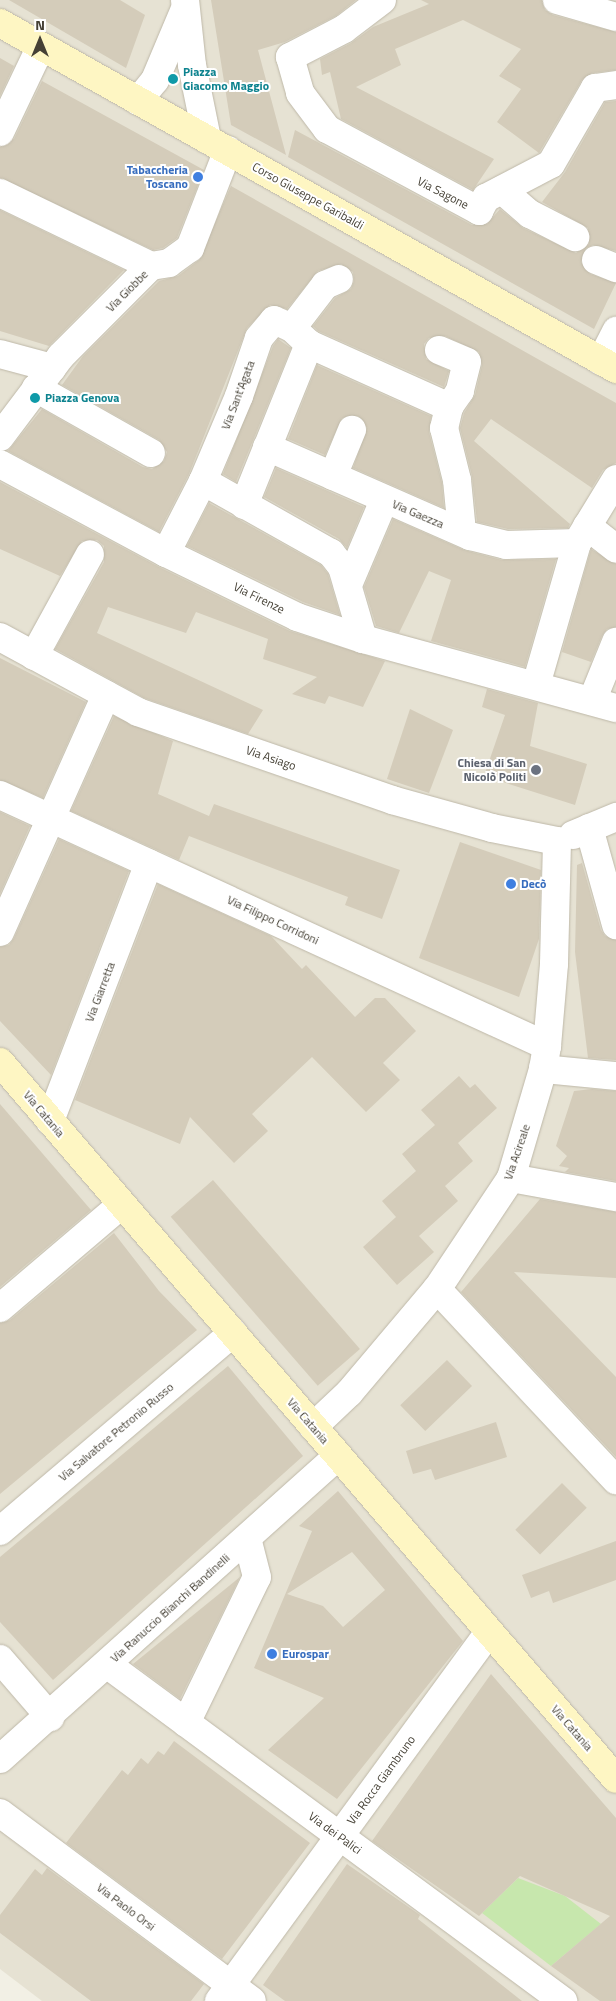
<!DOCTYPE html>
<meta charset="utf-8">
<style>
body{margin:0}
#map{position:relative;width:616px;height:2001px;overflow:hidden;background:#f2f0e5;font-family:"Titillium Web",sans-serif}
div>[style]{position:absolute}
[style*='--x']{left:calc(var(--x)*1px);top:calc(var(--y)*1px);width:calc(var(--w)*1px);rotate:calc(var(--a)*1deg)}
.residential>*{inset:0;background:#e6e2d3}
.green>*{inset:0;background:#c7e7ad}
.building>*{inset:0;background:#d4ccba;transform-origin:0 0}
.roads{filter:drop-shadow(0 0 1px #beb8a8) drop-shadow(0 0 1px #beb8a8)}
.street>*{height:28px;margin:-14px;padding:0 14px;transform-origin:14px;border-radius:14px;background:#fff}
.secondary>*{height:28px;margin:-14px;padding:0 14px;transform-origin:14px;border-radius:14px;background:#fef6c3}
.dots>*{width:14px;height:14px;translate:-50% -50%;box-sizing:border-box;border:2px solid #fff;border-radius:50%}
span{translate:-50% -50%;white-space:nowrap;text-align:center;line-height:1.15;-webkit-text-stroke:4px #fff;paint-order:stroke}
.culture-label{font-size:12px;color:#0d838f;font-weight:700}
.left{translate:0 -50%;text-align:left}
.shop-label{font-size:12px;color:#366cbe;font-weight:700}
.right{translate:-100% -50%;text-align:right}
.street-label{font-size:12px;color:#454035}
.worship-label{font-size:12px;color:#5b616d;font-weight:700}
.north{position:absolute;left:15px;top:15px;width:50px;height:50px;-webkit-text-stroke:4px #fff;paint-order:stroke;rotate:0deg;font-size:14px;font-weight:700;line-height:20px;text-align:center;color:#454035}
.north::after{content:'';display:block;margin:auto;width:18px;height:22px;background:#454035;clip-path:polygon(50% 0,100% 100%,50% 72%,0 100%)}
</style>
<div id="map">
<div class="residential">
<i style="clip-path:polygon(0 0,616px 0,616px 2001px,42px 2001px,0 1969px)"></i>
</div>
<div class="green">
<i style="clip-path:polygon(518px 1878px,565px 1896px,601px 1924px,551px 1966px,482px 1913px)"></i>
</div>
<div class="building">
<i style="clip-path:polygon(9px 0,120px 0,145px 15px,126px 68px)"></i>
<i style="clip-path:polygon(211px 0,356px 0,336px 16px,285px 42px,258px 50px,286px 155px,231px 125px)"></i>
<i style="clip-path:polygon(421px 0,542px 0,545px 10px,553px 15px,616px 32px,616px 70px,592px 73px,582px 80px,539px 153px,497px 122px,521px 89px,499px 76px,521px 49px,463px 20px,395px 49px,401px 65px,356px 87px,494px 159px,473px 190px,341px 119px,330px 72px,322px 75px,320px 59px,351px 43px,373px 27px,429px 4px)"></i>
<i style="clip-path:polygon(0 58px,14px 66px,0 96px)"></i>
<i style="clip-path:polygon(42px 81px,204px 170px,177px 238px,163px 248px,153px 250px,0 178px,0 147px,14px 139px)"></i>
<i style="clip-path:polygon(616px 101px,616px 251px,593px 245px,586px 248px,581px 262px,590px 274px,616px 283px,594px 329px,288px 157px,295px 130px,472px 225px,487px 224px,500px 209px,523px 228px,576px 253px,589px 244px,588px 228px,542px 202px,565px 172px,605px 102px)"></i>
<i style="clip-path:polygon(231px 186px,616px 403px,616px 463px,603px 470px,592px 488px,491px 419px,474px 441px,570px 524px,568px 528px,508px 529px,477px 522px,472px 476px,460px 428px,464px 413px,475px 395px,482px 365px,479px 352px,445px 336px,429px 338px,424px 344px,426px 359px,449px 371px,444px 387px,318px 331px,313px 326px,335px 298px,351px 289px,354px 281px,353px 272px,341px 264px,318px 271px,287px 309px,270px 305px,247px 328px,189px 474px,159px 532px,8px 451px,42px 409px,143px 467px,152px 469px,164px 461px,167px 452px,159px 440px,62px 385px,83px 356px,159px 281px,178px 276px,199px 260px)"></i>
<i style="clip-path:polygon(0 210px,124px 270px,49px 346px,0 331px)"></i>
<i style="clip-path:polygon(278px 339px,291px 348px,236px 482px,223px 474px,273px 346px)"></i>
<i style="clip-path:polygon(317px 365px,431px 416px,429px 432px,442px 483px,444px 508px,353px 468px,367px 428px,358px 416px,342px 418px,325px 455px,288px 439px)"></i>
<i style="clip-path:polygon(276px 468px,364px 507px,347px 548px,339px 539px,264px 497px)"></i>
<i style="clip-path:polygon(0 482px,159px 567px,290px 631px,385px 661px,363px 707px,329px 696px,325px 704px,292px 694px,317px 677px,263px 659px,268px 639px,196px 612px,186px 633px,108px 607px,97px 633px,263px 710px,248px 734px,144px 698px,55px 649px,104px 562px,104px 546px,97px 540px,82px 541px,60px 576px,0 549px)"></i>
<i style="clip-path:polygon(209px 503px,321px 565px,328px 574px,340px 615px,303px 602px,187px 546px)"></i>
<i style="clip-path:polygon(393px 519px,464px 550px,502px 560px,556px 559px,525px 667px,431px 641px,451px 580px,429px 571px,399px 633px,376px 626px,364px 587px)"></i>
<i style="clip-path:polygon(591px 549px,616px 564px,616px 627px,607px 629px,602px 636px,591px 662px,562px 652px)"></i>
<i style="clip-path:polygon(0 658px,86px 702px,43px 798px,0 780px)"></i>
<i style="clip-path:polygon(487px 689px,538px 703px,530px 746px,587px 764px,575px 805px,484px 776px,505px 715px,482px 707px)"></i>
<i style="clip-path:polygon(410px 709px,453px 730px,429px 793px,387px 779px)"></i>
<i style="clip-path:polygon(114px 716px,173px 741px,158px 794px,209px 816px,214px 804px,400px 870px,382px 919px,345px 905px,348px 897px,189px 836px,179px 860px,71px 811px)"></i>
<i style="clip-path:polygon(0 812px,30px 826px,0 894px)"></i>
<i style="clip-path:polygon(59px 839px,129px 871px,51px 1075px,0 1021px,0 947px,9px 945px,14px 938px)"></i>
<i style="clip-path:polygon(460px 842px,541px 870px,539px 939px,519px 997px,419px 958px)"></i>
<i style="clip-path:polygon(582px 863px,601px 930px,605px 936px,616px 940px,616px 1060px,588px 1058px,575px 952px,577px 865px)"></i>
<i style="clip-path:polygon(158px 884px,271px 936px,302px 969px,306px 965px,355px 1017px,375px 998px,385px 998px,416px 1031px,383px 1063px,400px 1080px,366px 1112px,312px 1057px,252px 1114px,268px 1131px,234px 1163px,190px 1117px,180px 1144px,75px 1100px)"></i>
<i style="clip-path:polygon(459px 1076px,470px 1088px,475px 1084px,497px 1108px,458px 1143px,473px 1161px,445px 1186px,458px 1201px,419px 1236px,434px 1252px,397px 1285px,363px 1247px,396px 1217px,382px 1201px,416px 1171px,402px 1154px,435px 1125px,421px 1110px)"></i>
<i style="clip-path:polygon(592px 1089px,616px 1091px,616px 1181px,565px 1172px,569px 1168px,559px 1166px,567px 1156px,556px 1146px,574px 1091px)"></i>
<i style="clip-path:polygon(0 1104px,91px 1210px,0 1287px)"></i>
<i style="left:213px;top:1180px;width:224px;height:56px;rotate:49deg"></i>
<i style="clip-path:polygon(540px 1199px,616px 1212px,616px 1278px,514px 1272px,616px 1377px,616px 1457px,461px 1292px)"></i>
<i style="clip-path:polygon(114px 1233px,159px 1291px,197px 1330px,0 1494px,0 1323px,10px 1320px)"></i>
<i style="left:447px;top:1360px;width:36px;height:65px;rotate:46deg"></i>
<i style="clip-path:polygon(228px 1366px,303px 1456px,53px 1680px,0 1622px,0 1557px)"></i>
<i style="clip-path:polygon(496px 1422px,507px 1457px,435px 1480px,431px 1469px,413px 1474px,406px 1451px)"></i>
<i style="left:562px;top:1483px;width:35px;height:66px;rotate:45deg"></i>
<i style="clip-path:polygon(evenodd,338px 1491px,463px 1641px,337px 1799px,268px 1750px,324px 1698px,254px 1668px,312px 1531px,299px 1526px,338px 1491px,352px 1552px,385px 1590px,343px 1627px,323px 1606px,287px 1594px,352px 1552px)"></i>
<i style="clip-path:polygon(616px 1541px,616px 1580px,553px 1603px,549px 1591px,531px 1598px,522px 1575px)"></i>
<i style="clip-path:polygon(240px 1577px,180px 1699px,133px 1664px)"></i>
<i style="clip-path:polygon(491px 1674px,616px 1818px,616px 2001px,600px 2001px,551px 1966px,610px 1916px,520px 1876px,479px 1916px,372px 1841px)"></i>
<i style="clip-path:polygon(174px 1741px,310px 1843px,222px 1959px,66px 1843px,122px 1770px,128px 1775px,141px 1758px,148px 1764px,158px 1751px,164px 1755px)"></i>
<i style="clip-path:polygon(347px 1864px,420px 1915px,418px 1919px,522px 2001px,285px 2001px,263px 1985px)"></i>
<i style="clip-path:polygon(47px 1868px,204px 1984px,191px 2001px,91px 2001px,0 1933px,0 1915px,35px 1869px,42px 1875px)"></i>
</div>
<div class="roads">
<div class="street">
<i style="--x:185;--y:0;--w:65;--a:83.9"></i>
<i style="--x:192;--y:65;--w:76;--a:78.5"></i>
<i style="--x:382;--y:0;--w:48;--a:142.7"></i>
<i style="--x:344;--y:29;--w:61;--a:152.6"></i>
<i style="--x:290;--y:57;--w:37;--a:74"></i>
<i style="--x:300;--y:93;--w:45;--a:53.1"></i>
<i style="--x:327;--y:129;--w:173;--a:28.3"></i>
<i style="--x:479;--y:211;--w:15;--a:-62"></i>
<i style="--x:486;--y:198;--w:73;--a:-27.6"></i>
<i style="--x:551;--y:164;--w:88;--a:-59.9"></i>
<i style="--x:595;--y:88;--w:21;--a:-8"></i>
<i style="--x:557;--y:0;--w:61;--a:16.1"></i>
<i style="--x:138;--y:101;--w:27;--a:-51"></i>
<i style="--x:155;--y:80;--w:75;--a:-67.2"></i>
<i style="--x:0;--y:132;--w:95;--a:-64.5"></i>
<i style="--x:502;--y:190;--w:37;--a:41"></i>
<i style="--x:530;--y:214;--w:51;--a:27.1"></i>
<i style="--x:0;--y:193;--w:168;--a:25.8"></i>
<i style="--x:596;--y:260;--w:22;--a:22"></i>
<i style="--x:292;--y:328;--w:23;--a:43"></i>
<i style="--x:309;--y:344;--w:154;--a:24.2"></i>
<i style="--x:439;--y:350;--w:30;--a:23"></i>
<i style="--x:467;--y:362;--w:30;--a:104"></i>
<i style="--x:460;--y:391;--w:19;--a:125"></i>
<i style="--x:449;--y:407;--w:22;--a:103"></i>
<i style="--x:444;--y:428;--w:54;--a:76"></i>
<i style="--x:457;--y:480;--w:52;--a:84.5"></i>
<i style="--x:0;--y:354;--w:54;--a:15.1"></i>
<i style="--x:601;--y:361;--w:34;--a:-63"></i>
<i style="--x:36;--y:388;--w:132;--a:29.5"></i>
<i style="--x:0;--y:437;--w:101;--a:-53"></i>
<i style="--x:61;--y:356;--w:127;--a:-45"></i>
<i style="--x:151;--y:266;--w:18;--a:-9"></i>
<i style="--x:169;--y:263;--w:26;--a:-36"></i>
<i style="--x:190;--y:248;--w:105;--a:-68.8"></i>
<i style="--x:267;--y:447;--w:222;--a:23.7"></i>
<i style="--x:470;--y:536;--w:37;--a:14"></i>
<i style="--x:506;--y:545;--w:71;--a:-1.6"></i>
<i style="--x:0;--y:464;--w:188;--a:28.2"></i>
<i style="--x:166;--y:553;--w:146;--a:26"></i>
<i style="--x:297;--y:617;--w:70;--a:18.4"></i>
<i style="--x:363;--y:639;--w:262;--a:15.3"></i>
<i style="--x:333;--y:476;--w:50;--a:-67.6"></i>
<i style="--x:203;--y:481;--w:147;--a:29.4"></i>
<i style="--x:331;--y:553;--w:18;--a:52"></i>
<i style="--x:342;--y:567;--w:75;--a:73.7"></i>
<i style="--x:244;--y:505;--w:174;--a:-68"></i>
<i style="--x:587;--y:526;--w:37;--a:38"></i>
<i style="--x:166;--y:553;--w:81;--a:-62.8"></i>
<i style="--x:203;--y:481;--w:92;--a:-67"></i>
<i style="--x:239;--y:396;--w:61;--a:-71"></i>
<i style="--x:259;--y:338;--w:23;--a:-50"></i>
<i style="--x:274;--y:320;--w:20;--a:24"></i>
<i style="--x:292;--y:328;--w:54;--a:-52.5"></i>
<i style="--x:325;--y:285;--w:15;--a:-23"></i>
<i style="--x:348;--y:585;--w:92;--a:-67"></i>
<i style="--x:0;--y:637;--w:157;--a:28.5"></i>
<i style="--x:138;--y:712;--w:269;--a:19.1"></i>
<i style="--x:392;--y:800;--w:104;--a:15.6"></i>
<i style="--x:492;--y:828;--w:66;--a:11.3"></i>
<i style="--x:34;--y:656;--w:116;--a:-61.2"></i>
<i style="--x:536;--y:685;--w:148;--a:-73.9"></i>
<i style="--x:577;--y:543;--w:75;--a:-58.6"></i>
<i style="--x:592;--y:701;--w:64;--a:-67.9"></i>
<i style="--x:0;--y:795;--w:602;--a:24.65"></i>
<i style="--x:589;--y:828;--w:101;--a:74.4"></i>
<i style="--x:573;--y:835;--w:47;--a:-22.7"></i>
<i style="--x:0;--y:932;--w:260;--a:-65.9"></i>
<i style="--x:543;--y:1069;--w:73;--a:5.5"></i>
<i style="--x:50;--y:1121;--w:276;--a:-69"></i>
<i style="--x:511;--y:1178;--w:107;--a:10.3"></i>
<i style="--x:437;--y:1289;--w:262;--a:46.9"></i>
<i style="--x:0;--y:1308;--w:159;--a:-40.4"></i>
<i style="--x:313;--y:1427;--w:50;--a:-43.4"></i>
<i style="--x:349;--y:1393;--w:136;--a:-49.8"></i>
<i style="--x:437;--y:1289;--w:133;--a:-56.3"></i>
<i style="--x:511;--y:1178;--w:114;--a:-73.6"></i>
<i style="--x:543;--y:1069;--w:23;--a:-80"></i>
<i style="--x:547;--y:1046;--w:82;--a:-85.1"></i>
<i style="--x:554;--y:964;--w:123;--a:-88.6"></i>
<i style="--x:0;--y:1531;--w:306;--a:-40.4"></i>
<i style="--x:0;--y:1659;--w:77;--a:49.2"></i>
<i style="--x:108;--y:1665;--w:566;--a:36.44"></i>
<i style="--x:186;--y:1723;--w:162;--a:-64.1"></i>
<i style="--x:257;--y:1577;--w:40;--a:-104.4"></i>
<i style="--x:0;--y:1759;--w:454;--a:-41.9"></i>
<i style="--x:0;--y:1813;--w:314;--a:36.7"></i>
<i style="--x:219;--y:2001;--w:457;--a:-53.8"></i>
</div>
<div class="secondary">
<i style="--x:0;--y:23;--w:707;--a:29.32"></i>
<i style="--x:0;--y:1062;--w:945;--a:49.33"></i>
</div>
</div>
<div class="dots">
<i style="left:173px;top:79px;background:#0f9aa8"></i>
<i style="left:198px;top:177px;background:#3f7fe0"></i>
<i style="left:35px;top:398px;background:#0f9aa8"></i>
<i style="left:536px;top:770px;background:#6b7280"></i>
<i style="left:511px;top:884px;background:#3f7fe0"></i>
<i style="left:272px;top:1654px;background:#3f7fe0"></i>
</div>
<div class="culture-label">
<span class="left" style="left:183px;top:79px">Piazza<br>Giacomo Maggio</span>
<span class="left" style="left:45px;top:398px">Piazza Genova</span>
</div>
<div class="shop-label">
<span class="right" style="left:188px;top:177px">Tabaccheria<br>Toscano</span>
<span class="left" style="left:521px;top:884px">Decò</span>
<span class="left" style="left:282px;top:1654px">Eurospar</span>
</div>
<div class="street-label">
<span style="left:443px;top:193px;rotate:27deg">Via Sagone</span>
<span style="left:308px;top:196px;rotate:29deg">Corso Giuseppe Garibaldi</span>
<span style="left:127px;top:291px;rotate:-45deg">Via Giobbe</span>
<span style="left:238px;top:395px;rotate:-69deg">Via Sant'Agata</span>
<span style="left:418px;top:514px;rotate:23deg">Via Gaezza</span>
<span style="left:259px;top:598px;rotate:26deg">Via Firenze</span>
<span style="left:271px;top:758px;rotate:19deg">Via Asiago</span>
<span style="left:273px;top:920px;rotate:25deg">Via Filippo Corridoni</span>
<span style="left:100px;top:992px;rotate:-69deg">Via Giarretta</span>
<span style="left:44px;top:1114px;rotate:50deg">Via Catania</span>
<span style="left:517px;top:1152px;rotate:-71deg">Via Acireale</span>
<span style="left:308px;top:1421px;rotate:49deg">Via Catania</span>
<span style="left:116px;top:1432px;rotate:-40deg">Via Salvatore Petronio Russo</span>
<span style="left:170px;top:1608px;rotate:-42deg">Via Ranuccio Bianchi Bandinelli</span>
<span style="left:572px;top:1728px;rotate:49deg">Via Catania</span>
<span style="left:381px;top:1780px;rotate:-54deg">Via Rocca Giambruno</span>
<span style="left:335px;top:1833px;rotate:36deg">Via dei Palici</span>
<span style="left:126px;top:1907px;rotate:37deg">Via Paolo Orsi</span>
</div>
<div class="worship-label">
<span class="right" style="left:526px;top:770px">Chiesa di San<br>Nicolò Politi</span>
</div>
<div class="north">N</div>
</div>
